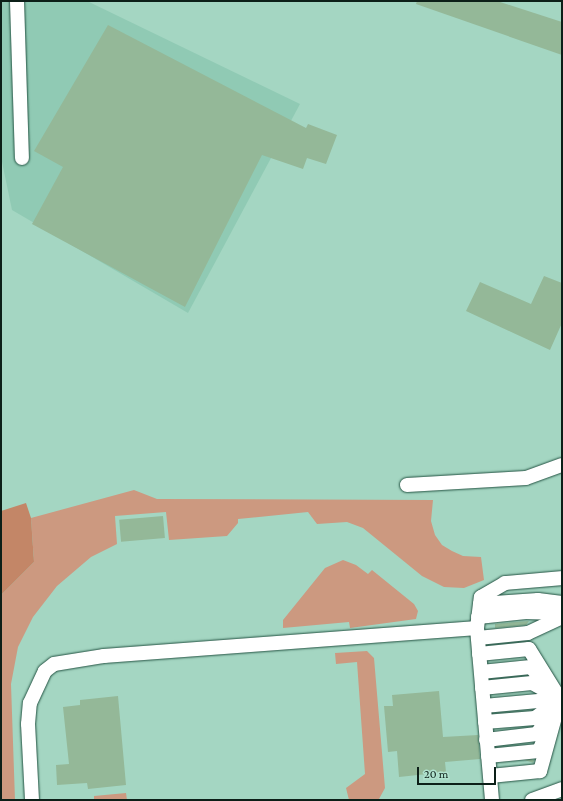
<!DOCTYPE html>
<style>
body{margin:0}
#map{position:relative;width:563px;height:801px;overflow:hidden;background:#a4d6c2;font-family:"Crimson Pro",serif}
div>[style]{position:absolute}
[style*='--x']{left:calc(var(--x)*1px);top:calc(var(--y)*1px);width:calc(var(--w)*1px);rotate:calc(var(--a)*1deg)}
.built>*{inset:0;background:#90cab4}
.green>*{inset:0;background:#cc9980}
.forest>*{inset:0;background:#c38667}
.building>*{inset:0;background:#94b898;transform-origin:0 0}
.roads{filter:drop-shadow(0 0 1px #245343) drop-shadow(0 0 1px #245343)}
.lane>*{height:14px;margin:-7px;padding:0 7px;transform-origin:7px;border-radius:7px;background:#fff}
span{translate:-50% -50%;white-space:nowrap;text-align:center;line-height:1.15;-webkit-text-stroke:3.5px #b1e3cf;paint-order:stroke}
.frame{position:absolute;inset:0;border:2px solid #0c1f18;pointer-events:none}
.scale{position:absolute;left:417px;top:767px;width:79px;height:18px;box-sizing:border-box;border:2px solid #0c1f18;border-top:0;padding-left:5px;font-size:12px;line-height:14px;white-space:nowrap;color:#0c1f18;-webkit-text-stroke:3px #b1e3cf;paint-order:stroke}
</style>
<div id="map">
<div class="built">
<i style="clip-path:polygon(1px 1px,87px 1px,300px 104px,188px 313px,12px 210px,1px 157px)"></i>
</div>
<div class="green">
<i style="clip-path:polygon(134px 490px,157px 499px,433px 500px,431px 521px,435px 535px,442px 545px,452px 551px,463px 556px,481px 557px,484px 580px,464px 588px,444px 587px,422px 576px,363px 528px,347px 522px,317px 524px,308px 512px,238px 519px,238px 523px,227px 536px,169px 540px,166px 512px,115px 516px,117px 544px,91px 557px,57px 586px,33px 617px,18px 647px,11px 684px,15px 800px,1px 800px,1px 595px,34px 562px,31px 518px)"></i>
<i style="clip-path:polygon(343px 560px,356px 565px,368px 574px,372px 570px,414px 604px,418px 611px,416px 619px,350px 628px,349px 622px,283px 628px,283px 620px,325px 568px)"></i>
<i style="clip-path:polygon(367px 651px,374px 658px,385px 788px,379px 799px,349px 800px,346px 788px,365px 774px,357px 662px,336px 664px,335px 653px)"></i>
<i style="clip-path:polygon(126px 793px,127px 800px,94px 800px,94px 796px)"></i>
</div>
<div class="forest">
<i style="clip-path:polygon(26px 503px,31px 518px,34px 562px,1px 595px,1px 511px)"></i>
</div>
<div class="building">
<i style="clip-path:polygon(417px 1px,497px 1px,562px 22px,562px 55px,416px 4px)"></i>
<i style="clip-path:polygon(108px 25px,306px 128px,308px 124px,337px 135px,326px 164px,307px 158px,303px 169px,262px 155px,185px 307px,32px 224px,63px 167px,34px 151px)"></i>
<i style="clip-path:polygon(544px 276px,562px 283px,562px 323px,550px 350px,466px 311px,480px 282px,531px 304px)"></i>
<i style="left:163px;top:516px;width:22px;height:44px;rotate:85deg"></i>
<i style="clip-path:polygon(529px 621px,526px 625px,495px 628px,495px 624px)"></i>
<i style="clip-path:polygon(439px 691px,443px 737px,478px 735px,480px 759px,445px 762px,446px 772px,399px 777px,397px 751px,388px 752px,384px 706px,393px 706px,392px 695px)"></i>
<i style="clip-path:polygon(118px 696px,126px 785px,88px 789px,87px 783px,57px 785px,56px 765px,69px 764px,63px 707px,80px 705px,80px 700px)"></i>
<i style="left:534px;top:760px;width:3px;height:27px;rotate:108deg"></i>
</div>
<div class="roads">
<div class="lane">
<i style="--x:17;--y:1;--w:157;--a:88.2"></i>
<i style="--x:407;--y:485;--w:119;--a:-3.4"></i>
<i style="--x:526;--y:478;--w:38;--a:-20"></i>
<i style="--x:480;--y:604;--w:58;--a:-3.9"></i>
<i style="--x:538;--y:600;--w:24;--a:7"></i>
<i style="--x:478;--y:617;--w:48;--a:-5.9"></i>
<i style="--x:526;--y:612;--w:36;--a:2"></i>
<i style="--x:478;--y:638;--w:50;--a:-5.7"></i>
<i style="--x:528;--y:633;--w:38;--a:-25"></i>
<i style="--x:479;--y:654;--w:50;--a:-5.7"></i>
<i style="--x:529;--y:649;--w:59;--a:58.2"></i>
<i style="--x:560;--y:699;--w:75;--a:105.5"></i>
<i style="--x:540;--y:771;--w:50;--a:174.3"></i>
<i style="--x:481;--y:672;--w:50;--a:-5.7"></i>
<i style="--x:531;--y:667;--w:17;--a:50"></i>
<i style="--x:482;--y:688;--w:50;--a:-5.7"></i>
<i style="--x:532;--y:683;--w:18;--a:29"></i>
<i style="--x:484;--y:706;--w:76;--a:-5.3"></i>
<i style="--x:485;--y:722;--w:50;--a:-4.6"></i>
<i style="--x:535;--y:718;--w:21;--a:-37"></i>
<i style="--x:486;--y:740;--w:51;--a:-6.7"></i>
<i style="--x:537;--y:734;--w:30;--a:-57"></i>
<i style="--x:488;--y:756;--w:51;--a:-5.6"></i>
<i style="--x:539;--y:751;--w:16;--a:-68"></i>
<i style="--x:32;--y:800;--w:76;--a:-93"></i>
<i style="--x:28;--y:724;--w:21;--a:-85"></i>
<i style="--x:30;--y:703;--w:35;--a:-65"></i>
<i style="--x:45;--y:671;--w:11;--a:-38"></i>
<i style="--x:54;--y:664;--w:51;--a:-9.1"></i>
<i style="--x:104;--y:656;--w:374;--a:-4.3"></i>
<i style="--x:492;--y:800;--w:173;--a:-95"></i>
<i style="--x:477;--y:628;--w:31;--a:-83"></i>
<i style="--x:481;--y:597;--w:28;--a:-30"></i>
<i style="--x:505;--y:583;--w:57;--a:-5"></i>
<i style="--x:532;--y:800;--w:32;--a:-20"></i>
</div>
</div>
<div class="frame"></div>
<div class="scale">20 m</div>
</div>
